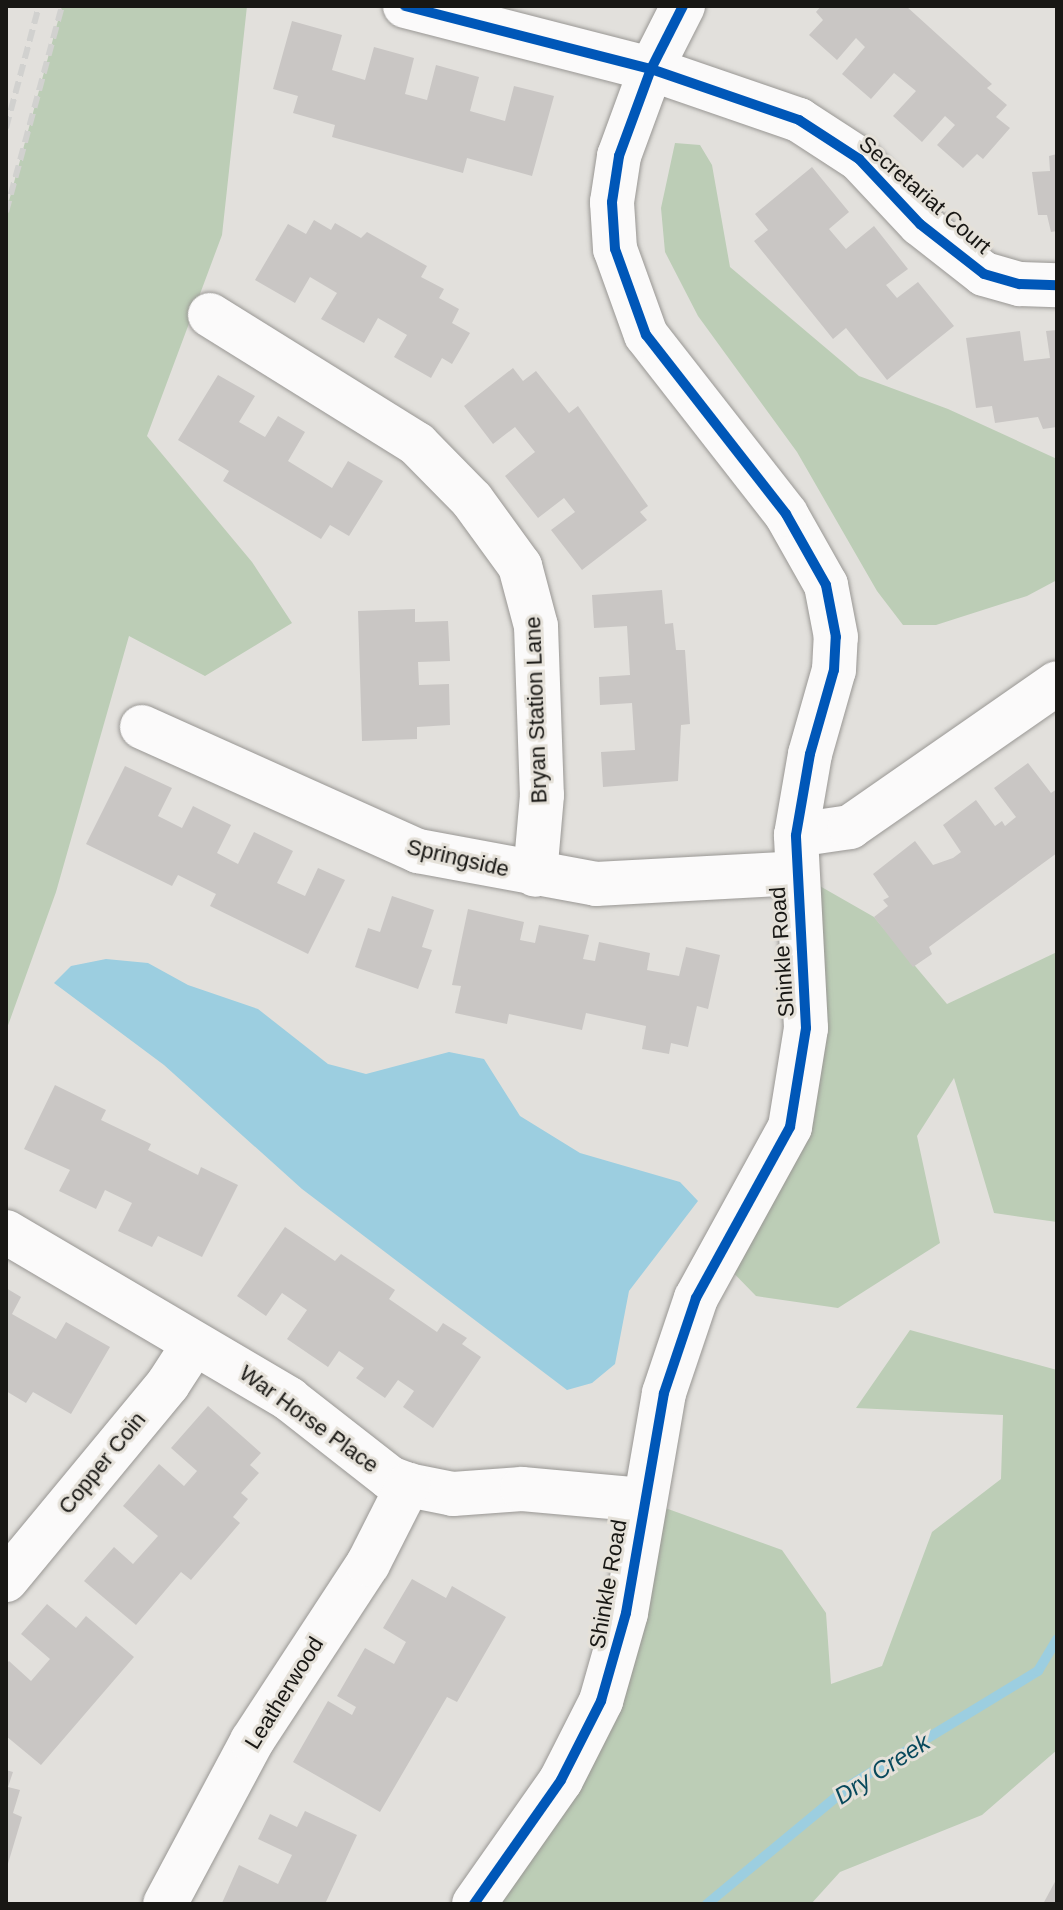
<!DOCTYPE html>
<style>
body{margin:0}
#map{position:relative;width:1063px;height:1910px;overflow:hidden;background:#e2e0dc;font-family:Arial,sans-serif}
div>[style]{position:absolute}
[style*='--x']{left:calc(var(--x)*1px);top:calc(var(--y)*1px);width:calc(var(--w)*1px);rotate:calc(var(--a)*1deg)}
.green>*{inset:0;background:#bccdb6}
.water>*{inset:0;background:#9ccee0}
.stream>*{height:10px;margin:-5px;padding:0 5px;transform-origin:5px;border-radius:5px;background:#9ccee0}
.building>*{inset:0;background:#c9c6c4}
.roads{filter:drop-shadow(0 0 2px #999794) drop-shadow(0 0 2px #999794)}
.minor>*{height:44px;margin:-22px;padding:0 22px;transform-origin:22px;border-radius:22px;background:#fbfafa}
.rail>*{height:6px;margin-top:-3px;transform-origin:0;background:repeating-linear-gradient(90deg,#d1d1cf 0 12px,transparent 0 18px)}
.cycleway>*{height:10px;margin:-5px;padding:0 5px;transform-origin:5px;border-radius:5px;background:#0057b8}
span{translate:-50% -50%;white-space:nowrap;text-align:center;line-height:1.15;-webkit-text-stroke:6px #e5e1d9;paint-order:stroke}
.street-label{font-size:22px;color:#181714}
.water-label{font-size:24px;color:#08495c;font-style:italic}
.frame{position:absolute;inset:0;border:8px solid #181714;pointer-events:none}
</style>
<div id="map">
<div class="green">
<i style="clip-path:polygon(62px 6px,247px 6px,222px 235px,147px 436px,252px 562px,292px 623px,205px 676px,129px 636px,56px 892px,6px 1031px,6px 212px)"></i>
<i style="clip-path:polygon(675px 143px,700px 145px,712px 165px,730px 267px,859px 376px,948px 409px,1057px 459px,1057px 580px,1027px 596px,936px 625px,903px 625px,877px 591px,797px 452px,698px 316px,665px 252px,661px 208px)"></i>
<i style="clip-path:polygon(797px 873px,874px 917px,947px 1004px,1057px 952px,1057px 1222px,994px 1213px,954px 1078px,917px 1136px,940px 1243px,838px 1308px,756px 1296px,717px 1256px,773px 1163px)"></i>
<i style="clip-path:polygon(910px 1330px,1057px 1370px,1057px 1750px,982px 1815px,840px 1872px,811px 1904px,474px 1904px,561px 1780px,643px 1500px,782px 1550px,826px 1613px,831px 1684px,882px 1666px,932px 1532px,1001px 1479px,1003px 1415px,856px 1408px)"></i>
</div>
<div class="water">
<i style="clip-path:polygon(106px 959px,148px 963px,188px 985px,258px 1009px,328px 1064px,366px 1074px,449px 1052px,484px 1059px,520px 1116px,580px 1153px,680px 1182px,698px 1201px,629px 1291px,615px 1364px,592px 1383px,567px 1390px,302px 1189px,164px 1065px,54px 983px,71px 966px)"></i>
</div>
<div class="stream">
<i style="--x:707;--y:1904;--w:188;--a:-39.6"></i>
<i style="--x:852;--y:1784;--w:218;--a:-31.3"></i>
<i style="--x:1038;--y:1671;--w:37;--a:-59"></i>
</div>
<div class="building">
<i style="clip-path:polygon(821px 6px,906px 6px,992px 84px,987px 88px,1007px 105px,996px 117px,1010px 128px,983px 159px,977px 154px,963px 168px,937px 145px,955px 125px,945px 116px,922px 142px,893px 116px,916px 91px,894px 73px,871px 99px,842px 74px,865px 47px,856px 38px,837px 60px,809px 35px,823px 20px,816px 12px)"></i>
<i style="clip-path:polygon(292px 21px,342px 35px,332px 70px,365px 80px,374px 47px,414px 58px,405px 94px,427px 100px,436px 65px,479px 77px,470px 111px,505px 121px,514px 86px,554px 96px,532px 176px,467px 158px,463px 173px,332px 137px,335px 125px,293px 113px,298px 96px,273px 89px)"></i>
<i style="clip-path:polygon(1057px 154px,1057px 231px,1051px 232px,1047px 215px,1038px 215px,1032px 172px,1050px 171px,1049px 156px)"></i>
<i style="clip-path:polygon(812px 167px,849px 212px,829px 229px,846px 249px,874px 226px,908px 269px,886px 285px,897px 298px,918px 282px,954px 326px,887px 380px,846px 328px,833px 339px,754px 241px,768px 230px,755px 214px)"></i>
<i style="clip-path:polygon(314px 220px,331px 230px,335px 223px,361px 238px,367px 232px,427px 266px,421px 277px,444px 289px,439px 298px,459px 309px,452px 323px,470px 333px,452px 364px,442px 358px,431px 378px,394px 357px,407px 335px,378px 318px,364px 343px,321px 319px,337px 293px,310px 277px,295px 303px,255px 280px,288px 224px,306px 234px)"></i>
<i style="clip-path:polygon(1057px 330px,1057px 427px,1043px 429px,1038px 417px,995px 423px,992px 406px,976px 408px,966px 338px,1020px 331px,1024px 361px,1050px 358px,1046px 331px)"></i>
<i style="clip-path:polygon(513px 368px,523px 381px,536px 371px,569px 413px,578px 406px,648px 506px,640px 512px,647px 520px,582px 570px,551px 530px,575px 512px,564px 498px,538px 518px,505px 476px,535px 452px,515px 427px,493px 444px,464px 406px)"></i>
<i style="clip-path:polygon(218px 375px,255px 396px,239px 422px,265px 437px,278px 416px,305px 432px,288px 461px,332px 488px,348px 461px,383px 481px,349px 536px,330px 525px,321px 539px,223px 481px,229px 471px,178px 440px)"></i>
<i style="clip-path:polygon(662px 590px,665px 624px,673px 623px,676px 650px,685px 650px,690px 724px,681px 725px,678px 781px,603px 787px,601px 752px,635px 750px,632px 703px,600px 705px,599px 677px,630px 675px,627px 626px,594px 628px,592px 595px)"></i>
<i style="clip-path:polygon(415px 609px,415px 622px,448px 621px,450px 661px,418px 662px,419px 685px,449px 684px,450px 725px,417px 727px,417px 739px,362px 741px,358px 611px)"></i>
<i style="clip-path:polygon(1028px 763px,1051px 793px,1057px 789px,1057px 853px,929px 947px,932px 954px,913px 967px,874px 917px,888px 906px,883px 900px,889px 897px,873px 874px,915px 841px,933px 865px,953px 858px,961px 852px,943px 825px,976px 800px,995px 826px,1002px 821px,1005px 826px,1016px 817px,994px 788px)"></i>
<i style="clip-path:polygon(125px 766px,172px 788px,158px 816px,182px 828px,193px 806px,231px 825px,217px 853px,238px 864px,254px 832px,293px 851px,277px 883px,305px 896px,318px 868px,345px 880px,308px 954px,210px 906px,216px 894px,178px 875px,172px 886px,86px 844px)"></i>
<i style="clip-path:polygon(392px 896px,434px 910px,422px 947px,432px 950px,418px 989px,355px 967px,368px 928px,380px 932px)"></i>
<i style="clip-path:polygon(468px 909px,524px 922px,520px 940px,535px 943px,539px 925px,589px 935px,583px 959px,595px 961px,599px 942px,650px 953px,647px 970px,679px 976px,686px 947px,720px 955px,708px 1009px,697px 1006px,688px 1047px,671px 1043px,669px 1054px,642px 1049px,646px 1026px,586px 1013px,582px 1030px,509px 1014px,507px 1024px,455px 1013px,461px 986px,452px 985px)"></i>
<i style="clip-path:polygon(55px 1085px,106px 1110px,101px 1120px,151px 1144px,148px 1150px,198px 1175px,201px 1167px,238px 1185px,202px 1257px,158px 1236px,152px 1247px,118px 1231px,132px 1203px,105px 1190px,96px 1209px,59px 1191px,70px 1170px,24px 1149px)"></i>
<i style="clip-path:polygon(285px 1227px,335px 1261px,341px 1254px,395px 1290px,389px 1299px,437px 1332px,443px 1323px,467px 1338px,462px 1344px,481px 1357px,433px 1428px,403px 1407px,414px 1391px,398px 1380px,385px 1398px,356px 1378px,364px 1368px,339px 1351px,328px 1367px,287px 1339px,307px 1310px,282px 1293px,266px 1316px,237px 1296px)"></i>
<i style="clip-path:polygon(6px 1288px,21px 1297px,12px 1314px,56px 1339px,66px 1322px,110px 1347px,71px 1414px,33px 1392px,26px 1403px,6px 1391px)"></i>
<i style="clip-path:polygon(208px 1406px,261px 1453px,250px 1465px,259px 1473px,241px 1493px,248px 1499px,233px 1517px,240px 1523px,191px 1580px,181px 1572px,136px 1625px,84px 1581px,114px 1547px,133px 1564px,158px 1536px,123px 1506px,159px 1464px,184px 1486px,197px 1471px,171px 1448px)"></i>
<i style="clip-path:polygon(412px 1579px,446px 1598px,452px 1586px,506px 1617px,457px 1702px,447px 1697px,380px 1812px,293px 1762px,328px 1701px,352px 1715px,356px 1707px,337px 1696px,365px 1648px,394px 1664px,406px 1642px,383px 1628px)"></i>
<i style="clip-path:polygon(47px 1604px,76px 1628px,86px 1616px,134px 1657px,41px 1765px,6px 1736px,6px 1664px,9px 1661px,31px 1681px,50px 1659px,21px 1634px)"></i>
<i style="clip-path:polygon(6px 1770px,13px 1772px,8px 1787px,20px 1790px,13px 1813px,22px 1817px,7px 1867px)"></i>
<i style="clip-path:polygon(305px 1811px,357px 1835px,325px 1904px,222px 1903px,239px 1865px,278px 1884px,292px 1855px,258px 1839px,270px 1814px,297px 1827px)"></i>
<i style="clip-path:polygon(1057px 1878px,1057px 1904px,1043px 1904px)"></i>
</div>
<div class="roads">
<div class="minor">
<i style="--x:405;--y:6;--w:254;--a:14.4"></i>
<i style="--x:651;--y:69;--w:157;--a:19"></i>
<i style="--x:799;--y:120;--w:72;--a:33"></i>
<i style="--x:859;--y:159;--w:89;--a:46.8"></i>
<i style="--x:920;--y:224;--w:81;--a:38"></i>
<i style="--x:984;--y:274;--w:37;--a:16"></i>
<i style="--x:1020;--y:284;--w:37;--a:2"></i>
<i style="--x:210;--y:315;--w:244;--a:31.9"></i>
<i style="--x:417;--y:444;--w:78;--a:45.5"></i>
<i style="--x:472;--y:500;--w:82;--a:54"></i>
<i style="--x:520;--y:566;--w:62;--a:75.1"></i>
<i style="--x:536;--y:626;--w:169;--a:88"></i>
<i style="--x:542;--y:795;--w:80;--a:95"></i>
<i style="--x:142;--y:727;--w:303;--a:24.2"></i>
<i style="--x:418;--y:851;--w:181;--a:10.5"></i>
<i style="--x:596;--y:884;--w:201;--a:-3.1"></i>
<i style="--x:796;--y:835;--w:55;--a:-8.4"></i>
<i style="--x:850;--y:827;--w:252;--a:-34.8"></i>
<i style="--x:6;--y:1232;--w:329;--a:30.5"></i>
<i style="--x:289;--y:1399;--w:128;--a:38"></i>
<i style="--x:390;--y:1478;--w:19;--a:21"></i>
<i style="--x:408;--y:1485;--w:46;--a:11.3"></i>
<i style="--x:453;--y:1494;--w:69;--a:-4.1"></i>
<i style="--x:522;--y:1489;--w:121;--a:5.2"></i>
<i style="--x:6;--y:1580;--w:254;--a:-50.4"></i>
<i style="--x:168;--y:1384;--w:48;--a:-57"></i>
<i style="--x:165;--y:1904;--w:185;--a:-61.9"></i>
<i style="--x:252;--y:1741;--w:212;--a:-56.8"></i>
<i style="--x:368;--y:1564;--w:89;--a:-63.1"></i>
<i style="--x:474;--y:1904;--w:151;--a:-54.9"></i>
<i style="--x:561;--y:1780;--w:89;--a:-63.1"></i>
<i style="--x:601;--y:1701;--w:91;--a:-74.1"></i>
<i style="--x:626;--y:1613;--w:223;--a:-80.2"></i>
<i style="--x:664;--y:1393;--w:100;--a:-71.4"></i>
<i style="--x:696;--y:1298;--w:195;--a:-61.2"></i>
<i style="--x:790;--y:1127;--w:100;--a:-80.8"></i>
<i style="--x:806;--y:1028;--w:193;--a:-93"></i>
<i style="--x:796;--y:835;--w:82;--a:-80.2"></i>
<i style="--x:810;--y:754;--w:87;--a:-74.1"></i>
<i style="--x:834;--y:670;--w:33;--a:-87"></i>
<i style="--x:836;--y:637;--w:53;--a:-100.9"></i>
<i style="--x:826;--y:585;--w:81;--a:-119.4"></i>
<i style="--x:786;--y:514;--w:227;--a:-128"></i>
<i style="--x:646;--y:335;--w:91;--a:-109.8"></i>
<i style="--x:615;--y:249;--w:47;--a:-93.7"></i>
<i style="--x:612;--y:202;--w:47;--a:-81.3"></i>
<i style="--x:619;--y:156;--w:93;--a:-69.8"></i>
<i style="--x:651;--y:69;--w:71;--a:-63.1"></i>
</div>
</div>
<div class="rail">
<i style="--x:6;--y:128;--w:126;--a:-74.9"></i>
<i style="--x:6;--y:212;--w:213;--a:-74.8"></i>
</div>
<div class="cycleway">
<i style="--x:405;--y:6;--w:254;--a:14.4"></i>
<i style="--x:651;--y:69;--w:157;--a:19"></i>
<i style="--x:799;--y:120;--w:72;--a:33"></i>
<i style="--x:859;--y:159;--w:89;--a:46.8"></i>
<i style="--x:920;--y:224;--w:81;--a:38"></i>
<i style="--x:984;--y:274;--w:37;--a:16"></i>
<i style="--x:1020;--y:284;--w:37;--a:2"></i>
<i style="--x:474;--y:1904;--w:151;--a:-54.9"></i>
<i style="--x:561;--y:1780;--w:89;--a:-63.1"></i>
<i style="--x:601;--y:1701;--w:91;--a:-74.1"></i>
<i style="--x:626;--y:1613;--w:223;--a:-80.2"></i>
<i style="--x:664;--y:1393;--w:100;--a:-71.4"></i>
<i style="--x:696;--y:1298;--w:195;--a:-61.2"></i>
<i style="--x:790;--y:1127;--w:100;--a:-80.8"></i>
<i style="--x:806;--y:1028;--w:193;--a:-93"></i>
<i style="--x:796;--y:835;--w:82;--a:-80.2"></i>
<i style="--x:810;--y:754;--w:87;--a:-74.1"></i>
<i style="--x:834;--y:670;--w:33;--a:-87"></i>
<i style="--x:836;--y:637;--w:53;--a:-100.9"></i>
<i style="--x:826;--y:585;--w:81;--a:-119.4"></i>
<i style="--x:786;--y:514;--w:227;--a:-128"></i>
<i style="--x:646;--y:335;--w:91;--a:-109.8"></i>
<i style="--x:615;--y:249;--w:47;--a:-93.7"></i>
<i style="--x:612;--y:202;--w:47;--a:-81.3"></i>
<i style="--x:619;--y:156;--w:93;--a:-69.8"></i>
<i style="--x:651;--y:69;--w:71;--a:-63.1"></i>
</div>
<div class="street-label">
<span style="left:925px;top:195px;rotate:41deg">Secretariat Court</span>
<span style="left:536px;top:710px;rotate:-92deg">Bryan Station Lane</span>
<span style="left:458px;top:858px;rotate:13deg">Springside</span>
<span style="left:782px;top:952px;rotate:-94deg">Shinkle Road</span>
<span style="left:309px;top:1419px;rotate:36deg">War Horse Place</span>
<span style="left:102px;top:1463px;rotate:-51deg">Copper Coin</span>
<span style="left:608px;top:1584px;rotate:-80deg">Shinkle Road</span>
<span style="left:284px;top:1693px;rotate:-58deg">Leatherwood</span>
</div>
<div class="water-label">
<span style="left:882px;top:1769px;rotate:-33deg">Dry Creek</span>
</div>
<div class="frame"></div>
</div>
